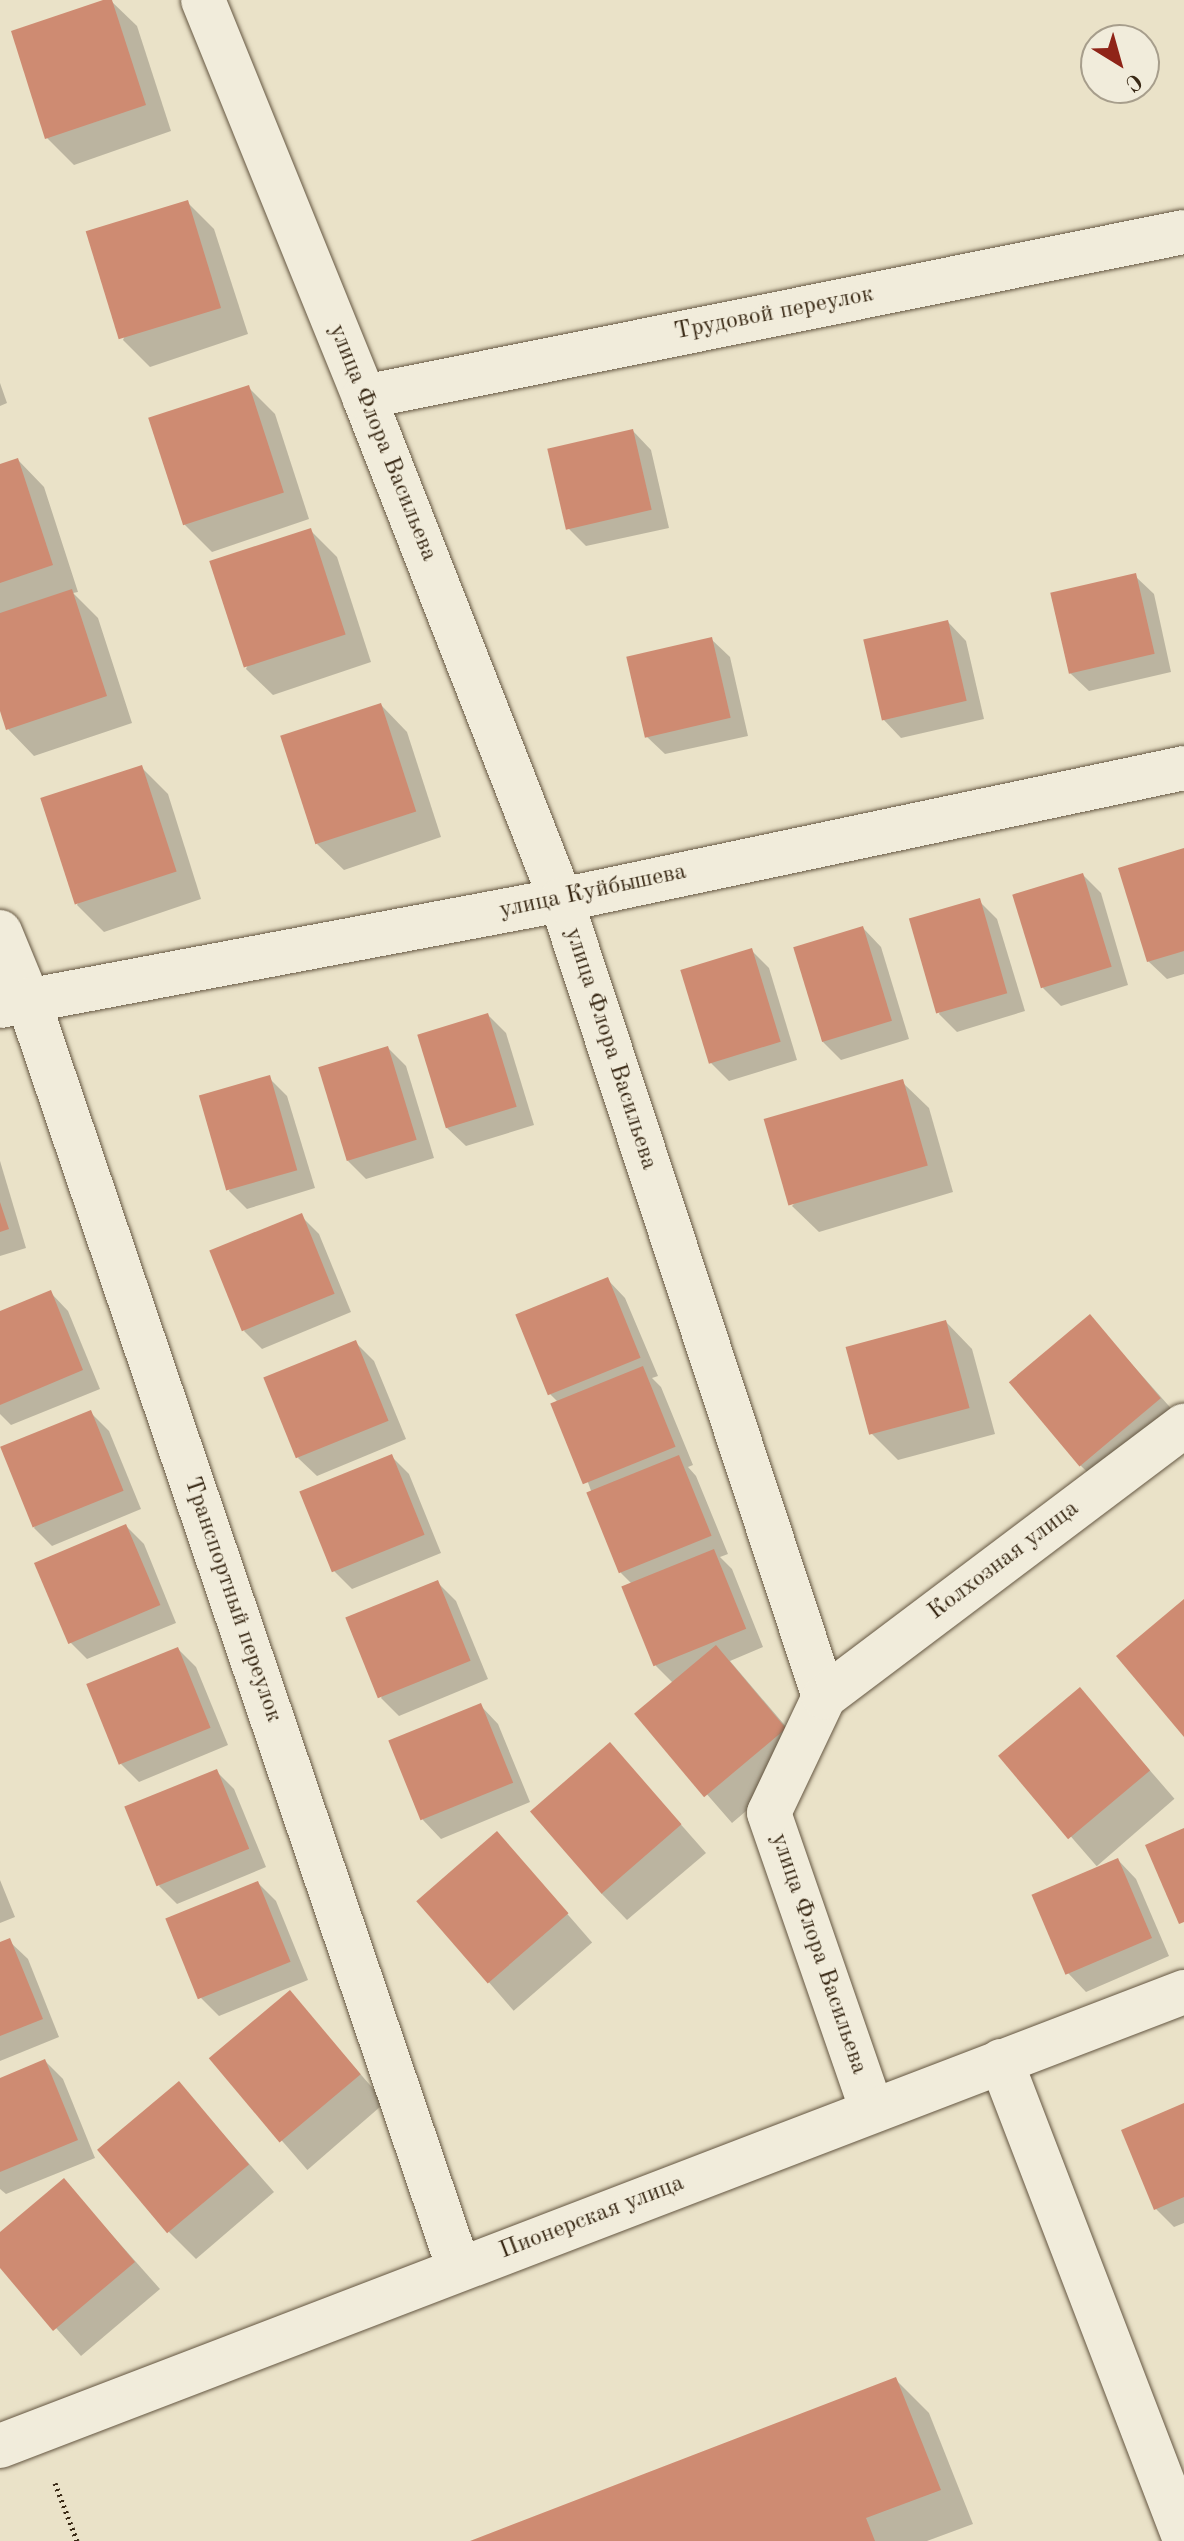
<!DOCTYPE html>
<meta charset="utf-8">
<style>
body{margin:0}
#map{position:relative;width:1184px;height:2541px;overflow:hidden;background:#eae2c8;font-family:"Old Standard TT",serif}
div>[style]{position:absolute}
[style*='--x']{left:calc(var(--x)*1px);top:calc(var(--y)*1px);width:calc(var(--w)*1px);rotate:calc(var(--a)*1deg)}
.shadow>*{inset:0;background:#0003;transform-origin:0 0}
.building>*{inset:0;background:#ce8b72;transform-origin:0 0}
.path>*{height:5px;margin-top:-2.5px;transform-origin:0;background:repeating-linear-gradient(90deg,#392915 0 2px,transparent 0 6px)}
.roads{filter:drop-shadow(0 0 2px #655742) drop-shadow(0 0 2px #655742)}
.minor>*{height:44px;margin:-22px;padding:0 22px;transform-origin:22px;border-radius:22px;background:#f1ecdb}
span{translate:-50% -50%;white-space:nowrap;text-align:center;line-height:1.15;-webkit-text-stroke:6px #f1ecdb;paint-order:stroke}
.street-label{font-size:24px;color:#392915}
.north{position:absolute;left:1080px;top:24px;width:80px;height:80px;box-sizing:border-box;background:#f1ecdb;border:2px solid #a79e8c;border-radius:50%;rotate:143deg;font-size:22px;font-weight:700;line-height:32px;text-align:center;color:#392915}
.north::after{content:'';display:block;margin:auto;width:28px;height:36px;background:#8f2418;clip-path:polygon(50% 0,100% 100%,50% 72%,0 100%)}
</style>
<div id="map">
<div class="shadow">
<i style="clip-path:polygon(110px 0,137px 26px,171px 131px,74px 165px,47px 138px)"></i>
<i style="clip-path:polygon(187px 202px,214px 229px,248px 334px,150px 367px,123px 340px)"></i>
<i style="clip-path:polygon(0 383px,7px 403px,0 406px)"></i>
<i style="clip-path:polygon(248px 387px,275px 414px,309px 519px,212px 552px,185px 525px,151px 420px)"></i>
<i style="clip-path:polygon(633px 431px,651px 450px,669px 528px,586px 546px,568px 528px)"></i>
<i style="clip-path:polygon(18px 460px,44px 487px,78px 592px,73px 593px,98px 618px,132px 723px,34px 756px,8px 729px,0 705px,0 466px)"></i>
<i style="clip-path:polygon(310px 530px,337px 557px,371px 662px,273px 695px,246px 669px)"></i>
<i style="clip-path:polygon(1135px 576px,1154px 594px,1171px 672px,1089px 691px,1070px 673px)"></i>
<i style="clip-path:polygon(948px 622px,966px 641px,984px 719px,901px 738px,883px 719px)"></i>
<i style="clip-path:polygon(711px 639px,730px 657px,748px 736px,665px 754px,646px 736px)"></i>
<i style="clip-path:polygon(381px 705px,407px 732px,441px 837px,344px 870px,317px 844px)"></i>
<i style="clip-path:polygon(141px 767px,168px 794px,201px 899px,104px 932px,77px 905px)"></i>
<i style="clip-path:polygon(1184px 850px,1184px 974px,1167px 979px,1148px 961px)"></i>
<i style="clip-path:polygon(1083px 875px,1101px 893px,1128px 985px,1061px 1006px,1043px 988px)"></i>
<i style="clip-path:polygon(979px 901px,997px 919px,1025px 1011px,957px 1032px,939px 1014px)"></i>
<i style="clip-path:polygon(863px 928px,881px 947px,909px 1039px,841px 1060px,823px 1042px)"></i>
<i style="clip-path:polygon(751px 950px,769px 968px,797px 1060px,729px 1081px,711px 1063px)"></i>
<i style="clip-path:polygon(488px 1015px,506px 1033px,534px 1125px,466px 1146px,447px 1128px)"></i>
<i style="clip-path:polygon(388px 1048px,406px 1066px,434px 1158px,366px 1179px,348px 1161px)"></i>
<i style="clip-path:polygon(269px 1078px,287px 1096px,315px 1188px,247px 1209px,229px 1191px)"></i>
<i style="clip-path:polygon(902px 1082px,929px 1108px,953px 1192px,819px 1232px,792px 1206px)"></i>
<i style="clip-path:polygon(0 1161px,26px 1248px,0 1256px)"></i>
<i style="clip-path:polygon(301px 1216px,319px 1234px,351px 1312px,262px 1349px,244px 1331px)"></i>
<i style="clip-path:polygon(607px 1279px,625px 1298px,658px 1376px,652px 1378px,661px 1387px,693px 1465px,688px 1467px,696px 1476px,728px 1554px,720px 1557px,732px 1569px,763px 1647px,730px 1661px,811px 1756px,732px 1823px,637px 1714px,673px 1683px,656px 1666px,632px 1584px,621px 1573px,559px 1403px,550px 1394px,518px 1316px)"></i>
<i style="clip-path:polygon(50px 1292px,68px 1311px,100px 1389px,11px 1425px,0 1414px,0 1313px)"></i>
<i style="clip-path:polygon(1090px 1317px,1184px 1423px,1107px 1491px,1080px 1465px)"></i>
<i style="clip-path:polygon(946px 1322px,972px 1349px,995px 1434px,898px 1460px,871px 1433px)"></i>
<i style="clip-path:polygon(356px 1343px,374px 1361px,406px 1439px,317px 1476px,298px 1458px)"></i>
<i style="clip-path:polygon(91px 1413px,109px 1431px,141px 1509px,52px 1546px,34px 1528px)"></i>
<i style="clip-path:polygon(391px 1456px,409px 1474px,441px 1553px,352px 1589px,334px 1571px)"></i>
<i style="clip-path:polygon(126px 1526px,144px 1544px,176px 1623px,87px 1659px,69px 1641px)"></i>
<i style="clip-path:polygon(438px 1583px,456px 1601px,488px 1679px,399px 1716px,381px 1698px)"></i>
<i style="clip-path:polygon(178px 1649px,196px 1667px,228px 1745px,139px 1782px,121px 1764px)"></i>
<i style="left:1080px;top:1690px;width:144px;height:103px;rotate:49deg"></i>
<i style="clip-path:polygon(480px 1705px,498px 1724px,530px 1802px,441px 1839px,423px 1820px,391px 1742px)"></i>
<i style="clip-path:polygon(610px 1744px,706px 1853px,627px 1920px,601px 1893px)"></i>
<i style="clip-path:polygon(216px 1771px,234px 1789px,266px 1867px,177px 1904px,159px 1886px)"></i>
<i style="left:497px;top:1833px;width:145px;height:104px;rotate:49deg"></i>
<i style="clip-path:polygon(1118px 1860px,1136px 1879px,1169px 1956px,1086px 1992px,1068px 1973px,1035px 1896px)"></i>
<i style="clip-path:polygon(0 1880px,15px 1917px,0 1923px)"></i>
<i style="clip-path:polygon(258px 1883px,276px 1901px,308px 1980px,219px 2016px,201px 1998px)"></i>
<i style="clip-path:polygon(9px 1941px,28px 1959px,59px 2037px,0 2061px,0 1945px)"></i>
<i style="left:290px;top:1993px;width:145px;height:103px;rotate:49deg"></i>
<i style="clip-path:polygon(45px 2061px,63px 2079px,95px 2158px,6px 2194px,0 2189px,0 2080px)"></i>
<i style="clip-path:polygon(179px 2084px,274px 2192px,196px 2259px,169px 2232px)"></i>
<i style="clip-path:polygon(1184px 2105px,1184px 2223px,1174px 2227px,1156px 2209px)"></i>
<i style="clip-path:polygon(64px 2181px,160px 2289px,81px 2356px,0 2265px,0 2235px)"></i>
<i style="clip-path:polygon(895px 2379px,929px 2413px,973px 2524px,927px 2541px,475px 2541px)"></i>
</div>
<div class="building">
<i style="clip-path:polygon(103px 0,112px 0,146px 105px,45px 139px,11px 31px)"></i>
<i style="left:188px;top:200px;width:113px;height:107px;rotate:73deg"></i>
<i style="left:249px;top:385px;width:113px;height:106px;rotate:72deg"></i>
<i style="left:633px;top:429px;width:83px;height:88px;rotate:77deg"></i>
<i style="clip-path:polygon(18px 458px,53px 565px,0 583px,0 464px)"></i>
<i style="left:311px;top:528px;width:112px;height:107px;rotate:72deg"></i>
<i style="left:1136px;top:573px;width:83px;height:88px;rotate:77deg"></i>
<i style="clip-path:polygon(72px 589px,107px 696px,6px 730px,0 711px,0 613px)"></i>
<i style="left:948px;top:620px;width:83px;height:87px;rotate:77deg"></i>
<i style="left:712px;top:637px;width:83px;height:88px;rotate:77deg"></i>
<i style="left:381px;top:703px;width:114px;height:106px;rotate:72deg"></i>
<i style="left:142px;top:765px;width:112px;height:107px;rotate:72deg"></i>
<i style="clip-path:polygon(1184px 848px,1184px 951px,1147px 962px,1118px 868px)"></i>
<i style="left:1083px;top:873px;width:98px;height:74px;rotate:73deg"></i>
<i style="left:980px;top:898px;width:99px;height:74px;rotate:74deg"></i>
<i style="left:863px;top:926px;width:99px;height:73px;rotate:73deg"></i>
<i style="left:752px;top:948px;width:98px;height:75px;rotate:73deg"></i>
<i style="left:488px;top:1013px;width:98px;height:74px;rotate:73deg"></i>
<i style="left:388px;top:1046px;width:98px;height:73px;rotate:73deg"></i>
<i style="left:270px;top:1075px;width:99px;height:74px;rotate:74deg"></i>
<i style="left:903px;top:1079px;width:90px;height:145px;rotate:74deg"></i>
<i style="clip-path:polygon(0 1202px,9px 1229px,0 1232px)"></i>
<i style="left:302px;top:1213px;width:87px;height:100px;rotate:68deg"></i>
<i style="left:608px;top:1277px;width:87px;height:100px;rotate:68deg"></i>
<i style="clip-path:polygon(51px 1290px,83px 1370px,0 1405px,0 1311px)"></i>
<i style="left:1090px;top:1314px;width:110px;height:106px;rotate:50deg"></i>
<i style="left:946px;top:1320px;width:91px;height:104px;rotate:75deg"></i>
<i style="left:356px;top:1340px;width:87px;height:100px;rotate:68deg"></i>
<i style="left:643px;top:1366px;width:87px;height:100px;rotate:68deg"></i>
<i style="left:91px;top:1410px;width:87px;height:98px;rotate:68deg"></i>
<i style="left:392px;top:1454px;width:87px;height:100px;rotate:68deg"></i>
<i style="left:679px;top:1455px;width:87px;height:100px;rotate:68deg"></i>
<i style="left:126px;top:1524px;width:88px;height:100px;rotate:67deg"></i>
<i style="left:714px;top:1549px;width:86px;height:100px;rotate:68deg"></i>
<i style="left:438px;top:1580px;width:87px;height:100px;rotate:68deg"></i>
<i style="clip-path:polygon(1184px 1599px,1184px 1737px,1116px 1656px)"></i>
<i style="left:716px;top:1645px;width:109px;height:107px;rotate:50deg"></i>
<i style="left:178px;top:1647px;width:87px;height:99px;rotate:68deg"></i>
<i style="left:1080px;top:1687px;width:109px;height:107px;rotate:50deg"></i>
<i style="left:481px;top:1703px;width:86px;height:100px;rotate:68deg"></i>
<i style="left:610px;top:1742px;width:109px;height:106px;rotate:49deg"></i>
<i style="left:217px;top:1769px;width:86px;height:100px;rotate:68deg"></i>
<i style="clip-path:polygon(1184px 1828px,1184px 1922px,1179px 1924px,1145px 1845px)"></i>
<i style="left:497px;top:1831px;width:109px;height:107px;rotate:49deg"></i>
<i style="left:1118px;top:1858px;width:87px;height:94px;rotate:67deg"></i>
<i style="left:258px;top:1881px;width:87px;height:100px;rotate:68deg"></i>
<i style="clip-path:polygon(10px 1938px,43px 2019px,0 2036px,0 1942px)"></i>
<i style="left:290px;top:1990px;width:110px;height:106px;rotate:50deg"></i>
<i style="clip-path:polygon(45px 2059px,78px 2140px,0 2172px,0 2078px)"></i>
<i style="left:179px;top:2081px;width:109px;height:107px;rotate:50deg"></i>
<i style="clip-path:polygon(1184px 2103px,1184px 2197px,1154px 2210px,1121px 2130px)"></i>
<i style="clip-path:polygon(64px 2178px,135px 2262px,53px 2331px,0 2268px,0 2232px)"></i>
<i style="clip-path:polygon(896px 2377px,941px 2490px,866px 2518px,875px 2541px,470px 2541px)"></i>
</div>
<div class="path">
<i style="--x:55;--y:2483;--w:62;--a:69.2"></i>
</div>
<div class="roads">
<div class="minor">
<i style="--x:203;--y:0;--w:428;--a:67.9"></i>
<i style="--x:364;--y:397;--w:540;--a:68.61"></i>
<i style="--x:561;--y:900;--w:839;--a:71.74"></i>
<i style="--x:824;--y:1697;--w:128;--a:115.4"></i>
<i style="--x:769;--y:1813;--w:315;--a:70.9"></i>
<i style="--x:364;--y:397;--w:836;--a:-11.38"></i>
<i style="--x:0;--y:932;--w:74;--a:67.6"></i>
<i style="--x:28;--y:1000;--w:1340;--a:71.24"></i>
<i style="--x:0;--y:1006;--w:571;--a:-10.7"></i>
<i style="--x:561;--y:900;--w:637;--a:-11.96"></i>
<i style="--x:824;--y:1697;--w:451;--a:-37"></i>
<i style="--x:1001;--y:2061;--w:510;--a:68.97"></i>
<i style="--x:0;--y:2446;--w:1268;--a:-20.98"></i>
</div>
</div>
<div class="street-label">
<span style="left:774px;top:314px;rotate:-11deg">Трудовой переулок</span>
<span style="left:382px;top:443px;rotate:68deg">улица Флора Васильева</span>
<span style="left:593px;top:892px;rotate:-12deg">улица Куйбышева</span>
<span style="left:610px;top:1049px;rotate:72deg">улица Флора Васильева</span>
<span style="left:1004px;top:1561px;rotate:-37deg">Колхозная улица</span>
<span style="left:232px;top:1600px;rotate:71deg">Транспортный переулок</span>
<span style="left:818px;top:1954px;rotate:71deg">улица Флора Васильева</span>
<span style="left:592px;top:2218px;rotate:-21deg">Пионерская улица</span>
</div>
<div class="north">С</div>
</div>
